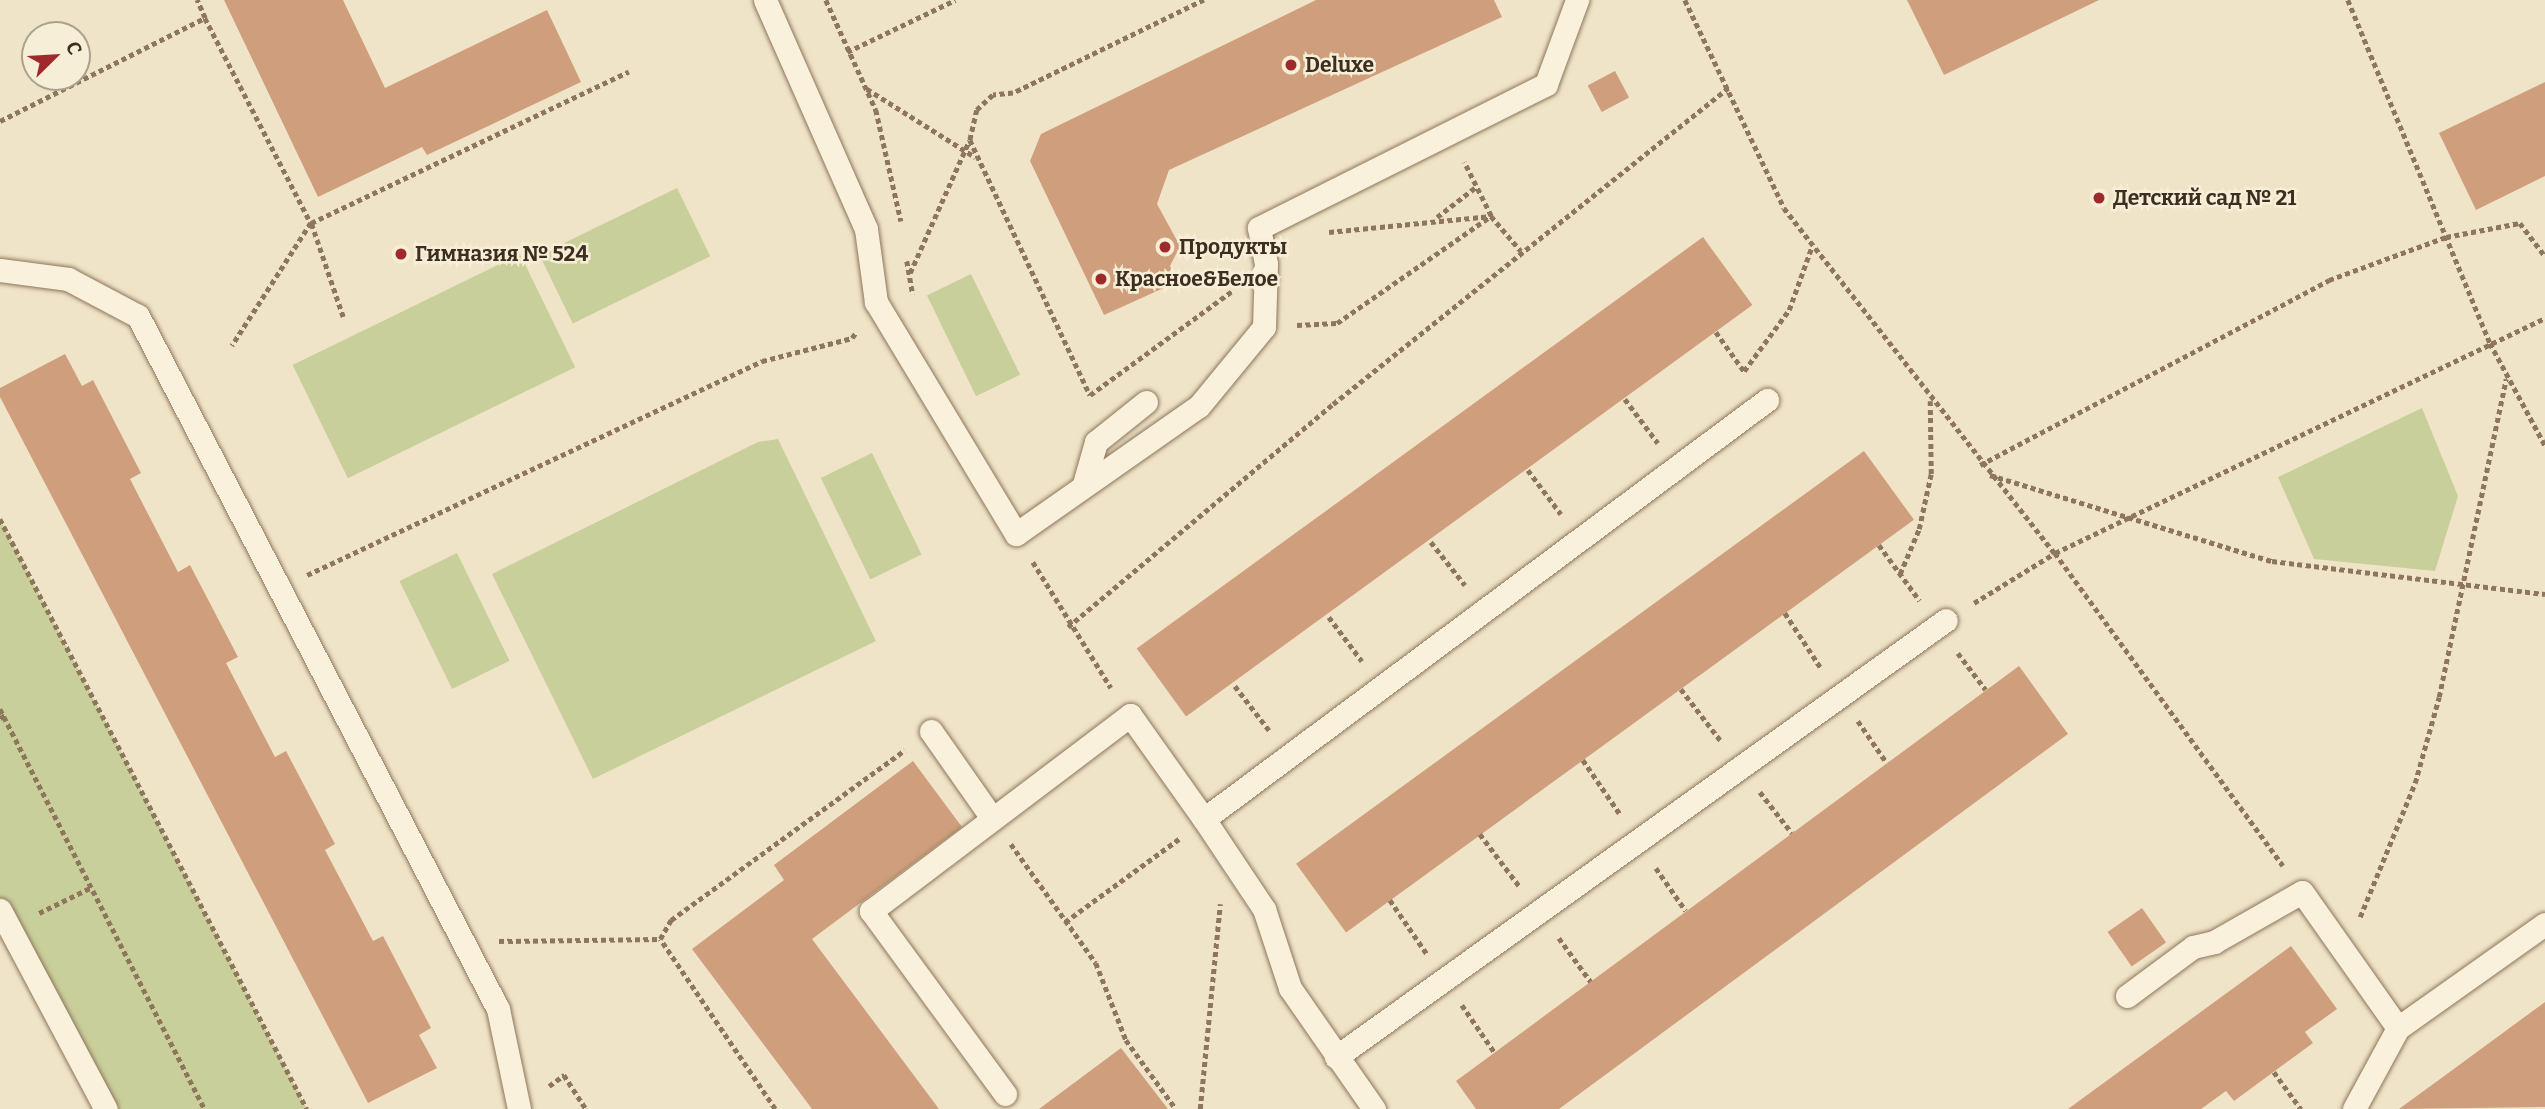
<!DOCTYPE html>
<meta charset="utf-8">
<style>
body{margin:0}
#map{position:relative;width:2545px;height:1109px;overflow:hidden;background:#f0e4c8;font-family:Bitter,serif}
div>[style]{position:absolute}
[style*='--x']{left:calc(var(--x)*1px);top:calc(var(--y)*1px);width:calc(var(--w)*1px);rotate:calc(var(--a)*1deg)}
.green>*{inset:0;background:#c9cf9b;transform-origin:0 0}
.building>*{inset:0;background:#cf9f7d;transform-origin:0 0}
.path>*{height:4.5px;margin-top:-2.25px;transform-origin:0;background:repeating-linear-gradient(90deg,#8d765c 0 5px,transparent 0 8.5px)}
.roads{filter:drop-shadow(0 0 2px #8d765c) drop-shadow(0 0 2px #8d765c)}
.service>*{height:23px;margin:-11.5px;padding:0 11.5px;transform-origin:11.5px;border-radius:11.5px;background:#faf1dc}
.dots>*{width:19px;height:19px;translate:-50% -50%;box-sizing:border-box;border:4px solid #f7eed8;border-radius:50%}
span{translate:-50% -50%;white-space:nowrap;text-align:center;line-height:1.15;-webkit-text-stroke:5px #f7eed8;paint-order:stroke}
.poi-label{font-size:21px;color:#3d2e20;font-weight:700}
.left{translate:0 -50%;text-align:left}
.north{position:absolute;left:21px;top:21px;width:70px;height:70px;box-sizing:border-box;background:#f7eed8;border:2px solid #ada18e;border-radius:50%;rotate:66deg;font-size:19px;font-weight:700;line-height:28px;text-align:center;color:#3d2e20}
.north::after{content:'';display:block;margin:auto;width:24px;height:32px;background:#9e2a2b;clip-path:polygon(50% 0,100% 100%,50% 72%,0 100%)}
</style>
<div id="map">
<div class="green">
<i style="left:677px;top:188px;width:76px;height:153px;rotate:64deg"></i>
<i style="left:520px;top:254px;width:126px;height:253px;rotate:64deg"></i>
<i style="left:971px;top:274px;width:112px;height:49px;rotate:64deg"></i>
<i style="clip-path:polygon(2422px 408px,2458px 496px,2435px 571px,2314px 559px,2278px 477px)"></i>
<i style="clip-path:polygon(778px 439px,876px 641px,593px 779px,492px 574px,758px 442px)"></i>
<i style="left:872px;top:453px;width:113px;height:57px;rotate:64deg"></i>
<i style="clip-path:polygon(0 519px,307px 1109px,106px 1109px,0 913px)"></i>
<i style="left:457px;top:553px;width:120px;height:64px;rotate:64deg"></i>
</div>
<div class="building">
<i style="clip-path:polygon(224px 0,343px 0,385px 88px,547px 10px,581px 82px,427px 155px,422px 147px,318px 197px)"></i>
<i style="clip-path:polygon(1316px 0,1494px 0,1502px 17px,1169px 170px,1157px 204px,1180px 246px,1170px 266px,1177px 282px,1104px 315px,1030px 161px,1041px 134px)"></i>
<i style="clip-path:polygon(1907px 0,2099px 0,1944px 75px)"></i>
<i style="left:1615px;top:71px;width:30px;height:31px;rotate:62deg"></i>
<i style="clip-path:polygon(2545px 82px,2545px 176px,2476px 210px,2439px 133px)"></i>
<i style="left:1703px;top:237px;width:84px;height:700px;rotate:54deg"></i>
<i style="clip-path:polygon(65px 354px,82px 386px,93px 380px,141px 473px,130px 479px,178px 572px,190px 565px,238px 657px,226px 663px,275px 757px,286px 751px,335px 844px,325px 850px,373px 941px,383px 936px,431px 1028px,419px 1035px,437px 1068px,368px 1103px,0 397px,0 388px)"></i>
<i style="left:1864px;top:451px;width:85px;height:702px;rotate:54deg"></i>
<i style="clip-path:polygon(2019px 666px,2068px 734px,1559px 1109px,1476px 1109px,1456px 1081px)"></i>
<i style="clip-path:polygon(913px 761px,962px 827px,812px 939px,939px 1109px,812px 1109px,692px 949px,784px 880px,774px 865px)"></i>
<i style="left:2142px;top:908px;width:42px;height:42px;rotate:55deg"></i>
<i style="clip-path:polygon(2291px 946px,2337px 1009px,2305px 1032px,2313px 1043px,2234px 1101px,2226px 1091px,2201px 1109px,2068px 1109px)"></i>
<i style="clip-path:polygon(2545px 1002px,2545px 1107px,2399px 1109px,2436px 1082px)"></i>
<i style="clip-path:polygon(1121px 1048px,1168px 1109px,1039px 1109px)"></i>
</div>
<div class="path">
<i style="--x:826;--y:0;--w:121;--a:65.6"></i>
<i style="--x:876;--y:110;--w:114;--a:77.3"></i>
<i style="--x:1204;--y:0;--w:212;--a:154"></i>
<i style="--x:1013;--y:93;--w:20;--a:174"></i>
<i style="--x:993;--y:95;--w:22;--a:137"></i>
<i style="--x:977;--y:110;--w:31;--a:103"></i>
<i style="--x:970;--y:140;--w:282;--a:64.8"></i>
<i style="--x:1090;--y:395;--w:176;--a:-36.2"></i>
<i style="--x:1685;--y:0;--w:230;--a:64.5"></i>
<i style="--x:1784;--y:208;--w:439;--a:51.9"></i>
<i style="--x:2055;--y:553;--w:387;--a:53.9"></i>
<i style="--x:2348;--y:0;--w:371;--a:67.5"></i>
<i style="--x:2490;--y:343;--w:116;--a:61.7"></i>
<i style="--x:205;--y:18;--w:231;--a:62.7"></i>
<i style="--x:311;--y:223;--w:146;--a:122.7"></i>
<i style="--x:847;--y:52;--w:120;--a:-25.7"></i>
<i style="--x:867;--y:89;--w:128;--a:32.2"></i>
<i style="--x:0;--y:121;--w:229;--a:-26.7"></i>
<i style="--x:205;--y:18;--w:20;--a:-114"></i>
<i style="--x:1437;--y:217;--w:49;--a:-37.6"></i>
<i style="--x:1329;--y:232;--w:163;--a:-5.6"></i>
<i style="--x:1491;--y:216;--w:46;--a:49.4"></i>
<i style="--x:907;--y:261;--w:34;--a:80"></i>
<i style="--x:910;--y:273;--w:145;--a:-65.9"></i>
<i style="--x:343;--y:317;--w:99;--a:-108.8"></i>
<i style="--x:311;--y:223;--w:352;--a:-25.5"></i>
<i style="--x:1297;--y:325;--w:40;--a:-2.9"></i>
<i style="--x:1337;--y:323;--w:188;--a:-34.8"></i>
<i style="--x:1491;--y:216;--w:60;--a:-116.6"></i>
<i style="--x:1716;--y:332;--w:48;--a:54.3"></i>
<i style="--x:1744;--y:371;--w:76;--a:-53.6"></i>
<i style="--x:1789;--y:310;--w:68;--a:-70.2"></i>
<i style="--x:1625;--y:399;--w:55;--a:53.1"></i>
<i style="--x:1980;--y:465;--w:395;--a:-27.9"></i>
<i style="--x:2329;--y:280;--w:125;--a:-20.2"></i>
<i style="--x:2446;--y:237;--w:75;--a:-10.7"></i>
<i style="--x:2520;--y:223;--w:41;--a:52.9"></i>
<i style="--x:1528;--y:470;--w:55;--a:53.1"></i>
<i style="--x:1990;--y:475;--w:295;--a:17"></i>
<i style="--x:2272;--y:561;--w:275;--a:6.9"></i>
<i style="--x:0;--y:519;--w:665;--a:62.51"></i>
<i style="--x:1431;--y:542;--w:55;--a:51.7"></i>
<i style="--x:1879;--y:545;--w:69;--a:53.8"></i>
<i style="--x:1033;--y:562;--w:148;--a:58.2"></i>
<i style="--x:1900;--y:574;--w:49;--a:-67.1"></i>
<i style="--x:1919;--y:529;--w:56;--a:-77.7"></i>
<i style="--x:1931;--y:474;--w:73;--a:-90.8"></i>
<i style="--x:307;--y:575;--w:503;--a:-25.19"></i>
<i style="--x:762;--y:361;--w:93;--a:-14.3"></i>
<i style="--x:852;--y:338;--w:7;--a:-56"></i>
<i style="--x:1974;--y:603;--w:95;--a:-31.7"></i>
<i style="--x:2055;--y:553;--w:543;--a:-25.62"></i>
<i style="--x:1785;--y:613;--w:66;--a:56.8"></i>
<i style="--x:1329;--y:617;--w:55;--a:53.1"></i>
<i style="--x:1068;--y:627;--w:346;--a:-40.1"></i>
<i style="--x:1333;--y:404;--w:506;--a:-38.66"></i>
<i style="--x:1958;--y:653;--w:46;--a:52.9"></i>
<i style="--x:1235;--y:686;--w:56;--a:52.3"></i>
<i style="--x:1681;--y:689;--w:66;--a:52.4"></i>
<i style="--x:0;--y:709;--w:449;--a:62.9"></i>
<i style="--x:0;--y:718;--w:8;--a:-30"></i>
<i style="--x:1858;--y:721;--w:51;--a:55.4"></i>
<i style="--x:1583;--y:760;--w:65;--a:55.6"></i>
<i style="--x:1760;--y:792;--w:52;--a:52"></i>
<i style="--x:1480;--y:834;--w:66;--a:53"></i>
<i style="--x:1011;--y:844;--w:146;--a:54.5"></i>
<i style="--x:1096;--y:963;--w:83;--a:68.7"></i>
<i style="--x:1126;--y:1040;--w:85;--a:54.1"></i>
<i style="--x:1656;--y:868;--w:52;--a:55.1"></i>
<i style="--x:1390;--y:900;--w:65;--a:55.6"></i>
<i style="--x:39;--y:913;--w:59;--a:-26.1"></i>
<i style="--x:2360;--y:917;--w:145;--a:-67.7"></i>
<i style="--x:2415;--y:783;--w:89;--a:-74.4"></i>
<i style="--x:2439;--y:697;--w:325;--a:-78.1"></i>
<i style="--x:1065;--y:922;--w:141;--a:-36.1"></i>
<i style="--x:1559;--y:938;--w:54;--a:54"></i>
<i style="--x:499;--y:941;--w:161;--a:-0.7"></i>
<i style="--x:1462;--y:1005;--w:58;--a:55.5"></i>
<i style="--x:2274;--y:1072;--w:46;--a:53.9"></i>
<i style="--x:549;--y:1086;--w:19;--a:-36"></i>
<i style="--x:564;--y:1075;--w:40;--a:57.1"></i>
<i style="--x:775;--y:1109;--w:205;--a:-124.1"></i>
<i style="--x:660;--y:939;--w:22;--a:-60"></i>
<i style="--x:671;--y:920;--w:289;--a:-36"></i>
<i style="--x:1200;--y:1109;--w:206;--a:-84.4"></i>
</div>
<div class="roads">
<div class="service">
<i style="--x:765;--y:0;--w:250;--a:66.2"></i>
<i style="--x:866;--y:229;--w:74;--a:82.2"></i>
<i style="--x:876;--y:302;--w:271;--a:58.9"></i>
<i style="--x:1016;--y:534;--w:223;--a:-35"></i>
<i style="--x:1199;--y:406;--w:102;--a:-50.6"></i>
<i style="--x:1264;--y:327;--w:63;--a:-88.2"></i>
<i style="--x:1266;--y:264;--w:37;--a:-101"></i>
<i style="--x:1259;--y:228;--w:321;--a:-26.6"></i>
<i style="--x:1546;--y:84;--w:90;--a:-69.7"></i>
<i style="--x:0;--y:270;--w:69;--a:7.5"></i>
<i style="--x:68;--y:279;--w:79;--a:27.9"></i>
<i style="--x:138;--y:316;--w:781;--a:62.55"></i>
<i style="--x:498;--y:1009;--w:102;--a:78.1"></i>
<i style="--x:1084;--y:484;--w:44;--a:-74.1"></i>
<i style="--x:1096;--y:442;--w:64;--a:-38.7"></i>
<i style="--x:931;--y:731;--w:106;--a:55"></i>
<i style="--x:0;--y:910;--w:225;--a:62"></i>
<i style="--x:2127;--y:996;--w:82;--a:-36.6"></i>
<i style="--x:2193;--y:947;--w:22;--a:-13"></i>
<i style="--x:2214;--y:942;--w:101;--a:-29.6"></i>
<i style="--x:2302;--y:892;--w:166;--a:54.8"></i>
<i style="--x:2398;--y:1028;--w:180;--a:-35.3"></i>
<i style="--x:1336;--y:1057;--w:750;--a:-35.62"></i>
<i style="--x:1005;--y:1094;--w:227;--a:-126.2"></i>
<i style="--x:871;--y:911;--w:325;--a:-37.1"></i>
<i style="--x:1130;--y:715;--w:128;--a:54.6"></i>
<i style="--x:1374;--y:1109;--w:147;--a:-124.8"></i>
<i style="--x:1290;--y:988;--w:83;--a:-108.2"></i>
<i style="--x:1264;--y:909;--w:108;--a:-123.7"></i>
<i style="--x:1204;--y:819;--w:702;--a:-36.66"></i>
<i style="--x:2354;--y:1109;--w:92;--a:-61.5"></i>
</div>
</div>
<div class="dots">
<i style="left:1291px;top:65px;background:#9e2a2b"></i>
<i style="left:2099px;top:198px;background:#9e2a2b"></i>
<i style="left:1165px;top:247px;background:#9e2a2b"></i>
<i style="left:401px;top:254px;background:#9e2a2b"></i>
<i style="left:1101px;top:279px;background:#9e2a2b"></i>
</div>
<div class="poi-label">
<span class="left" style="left:1305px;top:65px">Deluxe</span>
<span class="left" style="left:2113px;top:198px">Детский сад № 21</span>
<span class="left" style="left:1179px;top:247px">Продукты</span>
<span class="left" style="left:415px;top:254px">Гимназия № 524</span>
<span class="left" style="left:1115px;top:279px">Красное&amp;Белое</span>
</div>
<div class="north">С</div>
</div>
